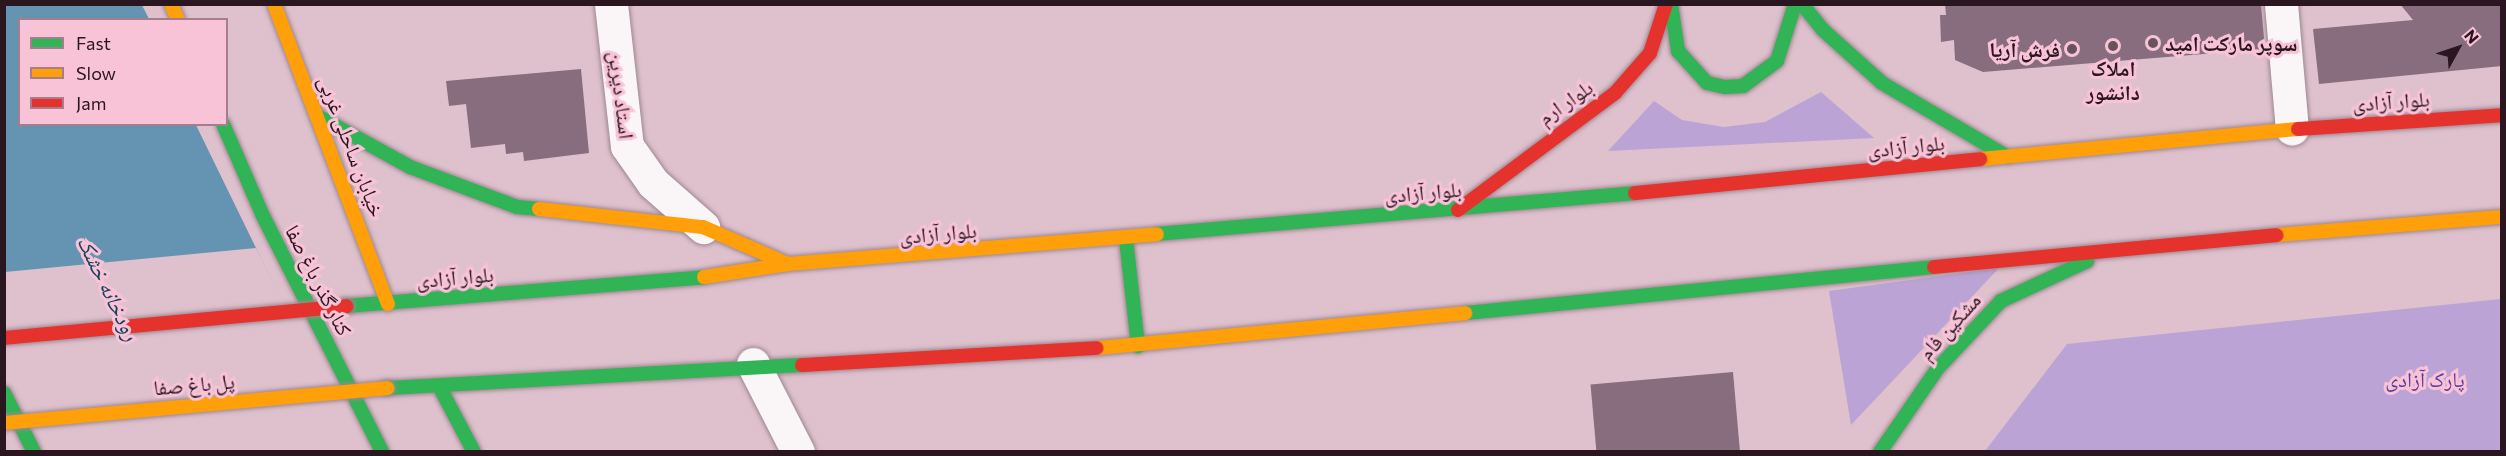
<!DOCTYPE html>
<meta charset="utf-8">
<style>
body{margin:0}
#map{position:relative;width:2506px;height:456px;overflow:hidden;background:#dec1cd;font-family:Commissioner,"Noto Naskh Arabic",sans-serif}
div>[style]{position:absolute}
[style*='--x']{left:calc(var(--x)*1px);top:calc(var(--y)*1px);width:calc(var(--w)*1px);rotate:calc(var(--a)*1deg)}
.green>*{inset:0;background:#bba3d6}
.water>*{inset:0;background:#6594b3}
.pier>*{inset:0;background:#dec1cd}
.building>*{inset:0;background:#876d7e;transform-origin:0 0}
.roads{filter:drop-shadow(0 0 2px #9d8790) drop-shadow(0 0 2px #9d8790)}
.street>*{height:33px;margin:-16.5px;padding:0 16.5px;transform-origin:16.5px;border-radius:16.5px;background:#faf6f8}
.fast>*{height:14px;margin:-7px;padding:0 7px;transform-origin:7px;border-radius:7px;background:#30b455}
.slow>*{height:14px;margin:-7px;padding:0 7px;transform-origin:7px;border-radius:7px;background:#ff9f0a}
.jam>*{height:14px;margin:-7px;padding:0 7px;transform-origin:7px;border-radius:7px;background:#e5322d}
.bridges{filter:drop-shadow(0 0 2px #9d8790) drop-shadow(0 0 2px #9d8790)}
.slow-bridge>*{height:14px;margin:-7px;padding:0 7px;transform-origin:7px;border-radius:7px;background:#ff9f0a}
.jam-bridge>*{height:14px;margin:-7px;padding:0 7px;transform-origin:7px;border-radius:7px;background:#e5322d}
.dots>*{width:16px;height:16px;translate:-50% -50%;box-sizing:border-box;border:3px solid #f8c2d7;border-radius:50%}
span{translate:-50% -50%;white-space:nowrap;text-align:center;line-height:1.15;-webkit-text-stroke:6px #f8c2d7;paint-order:stroke}
.poi-label{font-size:21px;color:#29161e;font-weight:700}
.left{translate:0 -50%;text-align:left}
.right{translate:-100% -50%;text-align:right}
.street-label{font-size:21px;color:#29161e}
.park-label{font-size:21px;color:#5a3b9d}
.water-label{font-size:22px;color:#174359;font-style:italic}
.frame{position:absolute;inset:0;border:6px solid #29161e;pointer-events:none}
.legend{position:absolute;left:18px;top:18px;width:210px;height:108px;box-sizing:border-box;background:#f8c2d7;border:2px solid #a57d8d;margin:0;padding:8px 10px;list-style:none;font-size:18px;color:#29161e}
.legend li{display:flex;align-items:center;gap:12px;height:30px}
.legend b{width:30px;border:2px solid #a57d8d}
.north{position:absolute;left:2428px;top:18px;width:60px;height:60px;-webkit-text-stroke:4px #f8c2d7;paint-order:stroke;rotate:50deg;font-size:16px;font-weight:700;line-height:24px;text-align:center;color:#29161e}
.north::after{content:'';display:block;margin:auto;width:21px;height:27px;background:#29161e;clip-path:polygon(50% 0,100% 100%,50% 72%,0 100%)}
</style>
<div id="map">
<div class="green">
<i style="clip-path:polygon(1821px 92px,1874px 138px,1608px 151px,1654px 101px,1682px 120px,1724px 127px,1765px 122px)"></i>
<i style="clip-path:polygon(1999px 268px,1851px 425px,1829px 291px)"></i>
<i style="clip-path:polygon(2501px 299px,2501px 451px,1985px 451px,2067px 344px)"></i>
</div>
<div class="water">
<i style="clip-path:polygon(5px 5px,142px 5px,149px 19px,20px 20px,20px 124px,196px 125px,355px 451px,5px 321px)"></i>
</div>
<div class="pier">
<i style="clip-path:polygon(256px 248px,358px 452px,63px 452px,4px 328px,5px 272px)"></i>
</div>
<div class="building">
<i style="clip-path:polygon(1945px 4px,2261px 4px,2265px 49px,1983px 72px,1955px 60px,1954px 40px,1941px 42px,1940px 15px,1946px 15px)"></i>
<i style="clip-path:polygon(2400px 4px,2502px 4px,2502px 66px,2319px 84px,2313px 29px,2413px 20px)"></i>
<i style="clip-path:polygon(581px 69px,589px 153px,524px 161px,523px 152px,506px 154px,505px 144px,471px 148px,466px 104px,449px 106px,446px 81px)"></i>
<i style="left:1733px;top:372px;width:80px;height:143px;rotate:85deg"></i>
</div>
<div class="roads">
<div class="street">
<i style="--x:611;--y:4;--w:143;--a:83.6"></i>
<i style="--x:627;--y:146;--w:45;--a:54.9"></i>
<i style="--x:653;--y:183;--w:67;--a:41.3"></i>
<i style="--x:2281;--y:4;--w:125;--a:85"></i>
<i style="--x:753;--y:364;--w:99;--a:62.9"></i>
</div>
<div class="fast">
<i style="--x:1671;--y:4;--w:48;--a:81.5"></i>
<i style="--x:1678;--y:51;--w:43;--a:47.8"></i>
<i style="--x:1707;--y:83;--w:18;--a:13"></i>
<i style="--x:1725;--y:87;--w:18;--a:-3"></i>
<i style="--x:1743;--y:86;--w:42;--a:-36.3"></i>
<i style="--x:1777;--y:61;--w:60;--a:-72.5"></i>
<i style="--x:1802;--y:4;--w:33;--a:51"></i>
<i style="--x:1823;--y:30;--w:79;--a:41.9"></i>
<i style="--x:1882;--y:83;--w:146;--a:30.4"></i>
<i style="--x:321;--y:118;--w:102;--a:28.8"></i>
<i style="--x:410;--y:167;--w:114;--a:20.5"></i>
<i style="--x:517;--y:207;--w:22;--a:5"></i>
<i style="--x:223;--y:124;--w:100;--a:66.5"></i>
<i style="--x:263;--y:216;--w:264;--a:63.2"></i>
<i style="--x:1157;--y:234;--w:480;--a:-4.9"></i>
<i style="--x:1126;--y:239;--w:108;--a:83.6"></i>
<i style="--x:347;--y:306;--w:358;--a:-4.6"></i>
<i style="--x:1465;--y:313;--w:471;--a:-5.6"></i>
<i style="--x:439;--y:386;--w:75;--a:62.1"></i>
<i style="--x:387;--y:388;--w:416;--a:-3.2"></i>
<i style="--x:4;--y:393;--w:66;--a:63"></i>
<i style="--x:1880;--y:452;--w:102;--a:-55.4"></i>
<i style="--x:1938;--y:368;--w:92;--a:-46.8"></i>
<i style="--x:2001;--y:301;--w:95;--a:-24.9"></i>
</div>
<div class="slow">
<i style="--x:171;--y:4;--w:17;--a:66"></i>
<i style="--x:274;--y:4;--w:321;--a:69.2"></i>
<i style="--x:1980;--y:159;--w:319;--a:-5.4"></i>
<i style="--x:539;--y:209;--w:165;--a:6.3"></i>
<i style="--x:703;--y:227;--w:93;--a:23.5"></i>
<i style="--x:2277;--y:235;--w:226;--a:-4.6"></i>
<i style="--x:704;--y:277;--w:85;--a:-8.8"></i>
<i style="--x:788;--y:264;--w:370;--a:-4.6"></i>
<i style="--x:1097;--y:348;--w:370;--a:-5.4"></i>
</div>
<div class="jam">
<i style="--x:2298;--y:129;--w:204;--a:-3.9"></i>
<i style="--x:1635;--y:193;--w:347;--a:-5.6"></i>
<i style="--x:1458;--y:210;--w:196;--a:-36.7"></i>
<i style="--x:1615;--y:93;--w:53;--a:-48.8"></i>
<i style="--x:1650;--y:53;--w:52;--a:-71.9"></i>
<i style="--x:1934;--y:267;--w:344;--a:-5.3"></i>
<i style="--x:802;--y:365;--w:295;--a:-3.3"></i>
</div>
</div>
<div class="bridges">
<div class="slow-bridge">
<i style="--x:4;--y:423;--w:385;--a:-5.2"></i>
</div>
<div class="jam-bridge">
<i style="--x:4;--y:338;--w:344;--a:-5.3"></i>
</div>
</div>
<div class="dots">
<i style="left:2153px;top:43px;background:#68525b"></i>
<i style="left:2113px;top:46px;background:#68525b"></i>
<i style="left:2072px;top:49px;background:#68525b"></i>
</div>
<div class="poi-label">
<span class="left" style="left:2165px;top:43px">سوپر مارکت امید</span>
<span class="right" style="left:2060px;top:49px">فرش آریا</span>
<span style="left:2113px;top:80px">املاک<br>دانشور</span>
</div>
<div class="street-label">
<span style="left:622px;top:95px;rotate:83deg">استاد دیرین</span>
<span style="left:2391px;top:101px;rotate:-4deg">بلوار آزادی</span>
<span style="left:1565px;top:102px;rotate:-35deg">بلوار ارم</span>
<span style="left:352px;top:146px;rotate:69deg">خیابان ساحلی غربی</span>
<span style="left:1906px;top:146px;rotate:-6deg">بلوار آزادی</span>
<span style="left:1423px;top:192px;rotate:-5deg">بلوار آزادی</span>
<span style="left:938px;top:233px;rotate:-5deg">بلوار آزادی</span>
<span style="left:455px;top:277px;rotate:-5deg">بلوار آزادی</span>
<span style="left:319px;top:280px;rotate:63deg">کنار گذر باغ صفا</span>
<span style="left:1949px;top:326px;rotate:-48deg">مشکین فام</span>
<span style="left:194px;top:384px;rotate:-5deg">پل باغ صفا</span>
</div>
<div class="park-label">
<span style="left:2425px;top:379px">پارک آزادی</span>
</div>
<div class="water-label">
<span style="left:109px;top:288px;rotate:64deg">رودخانه خشک</span>
</div>
<div class="frame"></div>
<ul class="legend">
<li><b style="height:8px;background:#30b455"></b>Fast</li>
<li><b style="height:8px;background:#ff9f0a"></b>Slow</li>
<li><b style="height:8px;background:#e5322d"></b>Jam</li>
</ul>
<div class="north">N</div>
</div>
